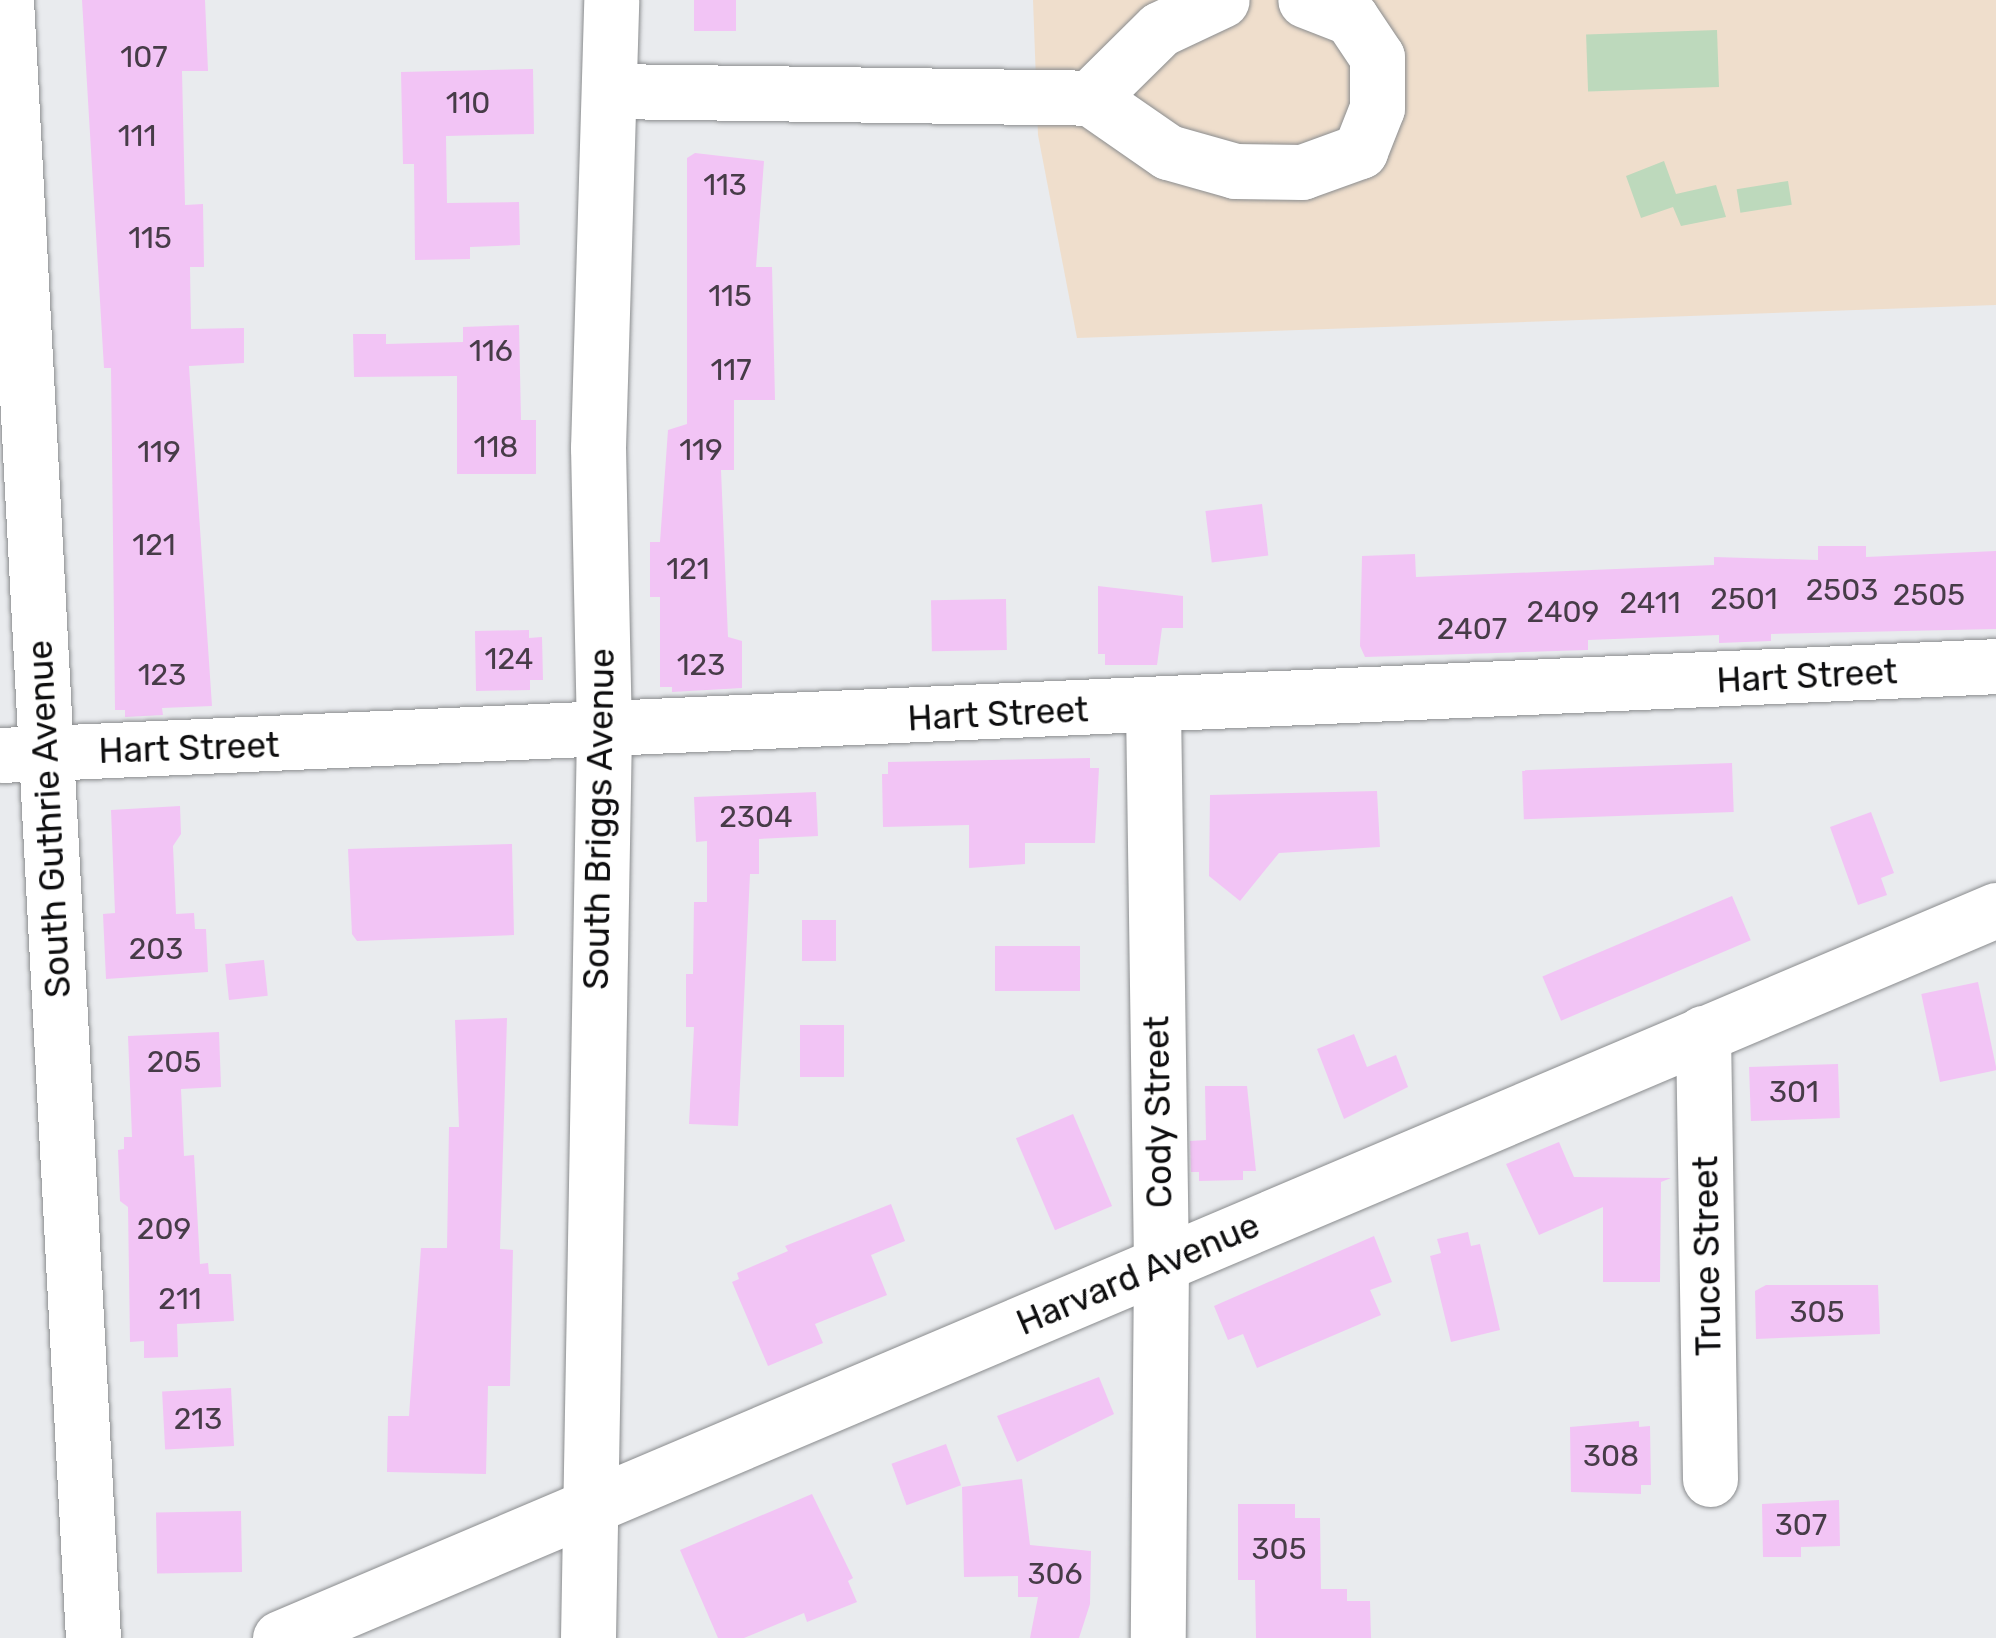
<!DOCTYPE html>
<style>
body{margin:0}
#map{position:relative;width:1996px;height:1638px;overflow:hidden;background:#e9ebee;font-family:Rubik,sans-serif}
div>[style]{position:absolute}
[style*='--x']{left:calc(var(--x)*1px);top:calc(var(--y)*1px);width:calc(var(--w)*1px);rotate:calc(var(--a)*1deg)}
.education>*{inset:0;background:#efdecc}
.green>*{inset:0;background:#bdd9bc;transform-origin:0 0}
.building>*{inset:0;background:#f2c4f5;transform-origin:0 0}
.roads{filter:drop-shadow(0 0 2px #8a8c8e) drop-shadow(0 0 2px #8a8c8e)}
.minor>*{height:55px;margin:-27.5px;padding:0 27.5px;transform-origin:27.5px;border-radius:27.5px;background:#fff}
span{translate:-50% -50%;white-space:nowrap;text-align:center;line-height:1.15;-webkit-text-stroke:8px #fff;paint-order:stroke}
.number-label{font-size:30px;color:#473c48}
.number-label span{-webkit-text-stroke-width:0}
.street-label{font-size:35px;color:#0e0e0f}
</style>
<div id="map">
<div class="education">
<i style="clip-path:polygon(1033px 0,1996px 0,1996px 305px,1077px 338px,1038px 135px)"></i>
</div>
<div class="green">
<i style="left:1717px;top:30px;width:57px;height:131px;rotate:88deg"></i>
<i style="clip-path:polygon(1664px 161px,1676px 194px,1716px 185px,1726px 217px,1681px 226px,1673px 207px,1641px 218px,1626px 176px)"></i>
<i style="left:1788px;top:181px;width:24px;height:52px;rotate:81deg"></i>
</div>
<div class="building">
<i style="clip-path:polygon(82px 0,205px 0,208px 71px,182px 71px,185px 205px,203px 204px,204px 267px,190px 267px,191px 329px,244px 328px,244px 363px,189px 366px,212px 706px,162px 708px,163px 715px,125px 717px,125px 710px,115px 710px,111px 368px,104px 368px)"></i>
<i style="left:694px;top:0;width:42px;height:31px"></i>
<i style="clip-path:polygon(533px 69px,534px 134px,446px 136px,447px 203px,519px 202px,520px 245px,470px 247px,470px 259px,415px 260px,414px 164px,403px 164px,401px 72px)"></i>
<i style="clip-path:polygon(695px 153px,764px 161px,756px 267px,772px 267px,775px 400px,734px 400px,734px 470px,721px 470px,728px 637px,742px 641px,742px 688px,672px 692px,672px 687px,660px 687px,660px 597px,650px 597px,650px 542px,660px 542px,668px 430px,687px 424px,687px 158px)"></i>
<i style="clip-path:polygon(519px 325px,521px 420px,536px 420px,536px 474px,457px 474px,457px 376px,354px 377px,353px 334px,386px 334px,386px 344px,463px 342px,463px 327px)"></i>
<i style="left:1262px;top:504px;width:52px;height:57px;rotate:83deg"></i>
<i style="clip-path:polygon(1818px 546px,1866px 546px,1866px 557px,1996px 551px,1996px 629px,1771px 634px,1771px 641px,1719px 643px,1719px 635px,1588px 640px,1588px 650px,1497px 653px,1365px 657px,1360px 646px,1362px 556px,1415px 554px,1416px 577px,1714px 565px,1714px 557px,1818px 560px)"></i>
<i style="clip-path:polygon(1098px 586px,1183px 596px,1183px 628px,1162px 628px,1157px 665px,1105px 665px,1105px 654px,1098px 654px)"></i>
<i style="left:1006px;top:599px;width:51px;height:75px;rotate:89deg"></i>
<i style="clip-path:polygon(529px 630px,529px 638px,542px 637px,543px 680px,530px 680px,530px 690px,476px 691px,475px 631px)"></i>
<i style="clip-path:polygon(1090px 758px,1090px 768px,1099px 768px,1095px 843px,1025px 843px,1025px 864px,969px 868px,969px 825px,883px 827px,882px 774px,888px 774px,888px 762px)"></i>
<i style="left:1732px;top:763px;width:49px;height:210px;rotate:88deg"></i>
<i style="clip-path:polygon(1377px 791px,1380px 847px,1279px 853px,1240px 901px,1209px 876px,1210px 795px)"></i>
<i style="clip-path:polygon(816px 792px,818px 836px,759px 839px,759px 874px,750px 874px,738px 1126px,689px 1124px,694px 1027px,686px 1027px,686px 974px,693px 974px,694px 902px,707px 902px,707px 841px,696px 842px,694px 797px)"></i>
<i style="clip-path:polygon(180px 806px,181px 834px,173px 846px,176px 914px,194px 913px,195px 929px,206px 929px,208px 972px,106px 979px,103px 914px,115px 913px,111px 810px)"></i>
<i style="clip-path:polygon(1871px 812px,1894px 873px,1881px 878px,1887px 895px,1858px 905px,1830px 827px)"></i>
<i style="clip-path:polygon(512px 844px,514px 935px,357px 941px,352px 934px,348px 849px)"></i>
<i style="left:1732px;top:896px;width:48px;height:206px;rotate:67deg"></i>
<i style="left:802px;top:920px;width:34px;height:41px"></i>
<i style="left:995px;top:946px;width:85px;height:45px"></i>
<i style="left:264px;top:960px;width:36px;height:39px;rotate:84deg"></i>
<i style="left:1978px;top:982px;width:90px;height:58px;rotate:78deg"></i>
<i style="clip-path:polygon(507px 1018px,500px 1249px,513px 1250px,510px 1386px,488px 1386px,486px 1474px,387px 1472px,388px 1416px,409px 1416px,421px 1248px,447px 1248px,449px 1127px,459px 1127px,455px 1020px)"></i>
<i style="left:800px;top:1025px;width:44px;height:52px"></i>
<i style="clip-path:polygon(219px 1032px,221px 1087px,181px 1089px,184px 1156px,194px 1155px,200px 1264px,208px 1263px,209px 1274px,231px 1274px,234px 1321px,177px 1324px,178px 1357px,144px 1358px,144px 1341px,130px 1342px,128px 1207px,120px 1201px,118px 1150px,124px 1149px,124px 1137px,132px 1137px,128px 1036px)"></i>
<i style="clip-path:polygon(1354px 1034px,1367px 1067px,1396px 1055px,1408px 1087px,1344px 1119px,1317px 1049px)"></i>
<i style="left:1838px;top:1064px;width:54px;height:89px;rotate:88deg"></i>
<i style="clip-path:polygon(1205px 1086px,1247px 1086px,1256px 1171px,1243px 1171px,1243px 1180px,1199px 1181px,1199px 1172px,1191px 1172px,1190px 1141px,1206px 1140px)"></i>
<i style="left:1073px;top:1114px;width:100px;height:62px;rotate:67deg"></i>
<i style="clip-path:polygon(1559px 1142px,1574px 1177px,1671px 1178px,1661px 1182px,1660px 1282px,1603px 1282px,1603px 1207px,1539px 1235px,1506px 1164px)"></i>
<i style="clip-path:polygon(891px 1204px,905px 1241px,871px 1255px,887px 1295px,815px 1324px,823px 1343px,768px 1366px,732px 1282px,739px 1279px,737px 1273px,788px 1251px,785px 1246px)"></i>
<i style="clip-path:polygon(1468px 1232px,1471px 1246px,1480px 1244px,1500px 1330px,1451px 1342px,1430px 1256px,1441px 1253px,1437px 1239px)"></i>
<i style="clip-path:polygon(1374px 1236px,1392px 1282px,1370px 1290px,1381px 1315px,1257px 1368px,1243px 1334px,1228px 1340px,1214px 1306px)"></i>
<i style="clip-path:polygon(1766px 1285px,1878px 1285px,1880px 1334px,1756px 1339px,1755px 1291px)"></i>
<i style="clip-path:polygon(1099px 1377px,1114px 1414px,1017px 1462px,997px 1416px)"></i>
<i style="left:231px;top:1388px;width:58px;height:69px;rotate:87deg"></i>
<i style="clip-path:polygon(1639px 1421px,1639px 1427px,1650px 1426px,1651px 1485px,1641px 1485px,1641px 1494px,1571px 1492px,1570px 1427px)"></i>
<i style="left:946px;top:1444px;width:44px;height:58px;rotate:70deg"></i>
<i style="clip-path:polygon(1022px 1479px,1030px 1545px,1091px 1551px,1090px 1604px,1079px 1638px,1030px 1638px,1038px 1597px,1018px 1597px,1018px 1576px,964px 1577px,962px 1487px)"></i>
<i style="clip-path:polygon(812px 1494px,853px 1578px,848px 1581px,857px 1602px,807px 1622px,804px 1613px,744px 1638px,718px 1638px,680px 1550px)"></i>
<i style="clip-path:polygon(1839px 1500px,1840px 1546px,1801px 1547px,1801px 1557px,1763px 1557px,1762px 1504px)"></i>
<i style="clip-path:polygon(1238px 1504px,1295px 1504px,1295px 1518px,1320px 1518px,1321px 1589px,1347px 1589px,1347px 1601px,1370px 1601px,1371px 1638px,1256px 1638px,1255px 1580px,1238px 1580px)"></i>
<i style="left:241px;top:1511px;width:61px;height:85px;rotate:89deg"></i>
</div>
<div class="roads">
<div class="minor">
<i style="--x:6;--y:0;--w:1640;--a:86.96"></i>
<i style="--x:609;--y:91;--w:481;--a:0.8"></i>
<i style="--x:1090;--y:98;--w:95;--a:34.7"></i>
<i style="--x:1168;--y:152;--w:70;--a:15.8"></i>
<i style="--x:1235;--y:171;--w:67;--a:0.9"></i>
<i style="--x:1302;--y:172;--w:62;--a:-19.9"></i>
<i style="--x:1360;--y:151;--w:46;--a:-68.4"></i>
<i style="--x:1377;--y:108;--w:51;--a:-90"></i>
<i style="--x:1377;--y:57;--w:47;--a:-123.7"></i>
<i style="--x:1351;--y:18;--w:49;--a:-158.6"></i>
<i style="--x:1090;--y:98;--w:98;--a:-44.6"></i>
<i style="--x:1160;--y:29;--w:68;--a:-25.1"></i>
<i style="--x:1153;--y:706;--w:558;--a:89.18"></i>
<i style="--x:1161;--y:1264;--w:374;--a:90.5"></i>
<i style="--x:0;--y:755;--w:1998;--a:-2.55"></i>
<i style="--x:1703;--y:1033;--w:446;--a:89.1"></i>
<i style="--x:280;--y:1638;--w:1864;--a:-22.99"></i>
<i style="--x:588;--y:1638;--w:905;--a:-88.99"></i>
<i style="--x:604;--y:733;--w:285;--a:-91.2"></i>
<i style="--x:598;--y:448;--w:448;--a:-88.3"></i>
</div>
</div>
<div class="number-label">
<span style="left:144px;top:57px">107</span>
<span style="left:468px;top:103px">110</span>
<span style="left:137px;top:136px">111</span>
<span style="left:725px;top:185px">113</span>
<span style="left:150px;top:238px">115</span>
<span style="left:730px;top:296px">115</span>
<span style="left:491px;top:351px">116</span>
<span style="left:731px;top:370px">117</span>
<span style="left:496px;top:447px">118</span>
<span style="left:701px;top:450px">119</span>
<span style="left:159px;top:452px">119</span>
<span style="left:154px;top:545px">121</span>
<span style="left:688px;top:569px">121</span>
<span style="left:1842px;top:590px">2503</span>
<span style="left:1929px;top:595px">2505</span>
<span style="left:1744px;top:599px">2501</span>
<span style="left:1650px;top:603px">2411</span>
<span style="left:1563px;top:612px">2409</span>
<span style="left:1472px;top:629px">2407</span>
<span style="left:509px;top:659px">124</span>
<span style="left:701px;top:665px">123</span>
<span style="left:162px;top:675px">123</span>
<span style="left:756px;top:817px">2304</span>
<span style="left:156px;top:949px">203</span>
<span style="left:174px;top:1062px">205</span>
<span style="left:1794px;top:1092px">301</span>
<span style="left:164px;top:1229px">209</span>
<span style="left:180px;top:1299px">211</span>
<span style="left:1817px;top:1312px">305</span>
<span style="left:198px;top:1419px">213</span>
<span style="left:1611px;top:1456px">308</span>
<span style="left:1801px;top:1525px">307</span>
<span style="left:1279px;top:1549px">305</span>
<span style="left:1055px;top:1574px">306</span>
</div>
<div class="street-label">
<span style="left:1807px;top:676px;rotate:-3deg">Hart Street</span>
<span style="left:998px;top:714px;rotate:-3deg">Hart Street</span>
<span style="left:189px;top:748px;rotate:-2deg">Hart Street</span>
<span style="left:49px;top:819px;rotate:-93deg">South Guthrie Avenue</span>
<span style="left:599px;top:819px;rotate:-89deg">South Briggs Avenue</span>
<span style="left:1158px;top:1112px;rotate:-91deg">Cody Street</span>
<span style="left:1707px;top:1256px;rotate:-91deg">Truce Street</span>
<span style="left:1138px;top:1274px;rotate:-23deg">Harvard Avenue</span>
</div>
</div>
